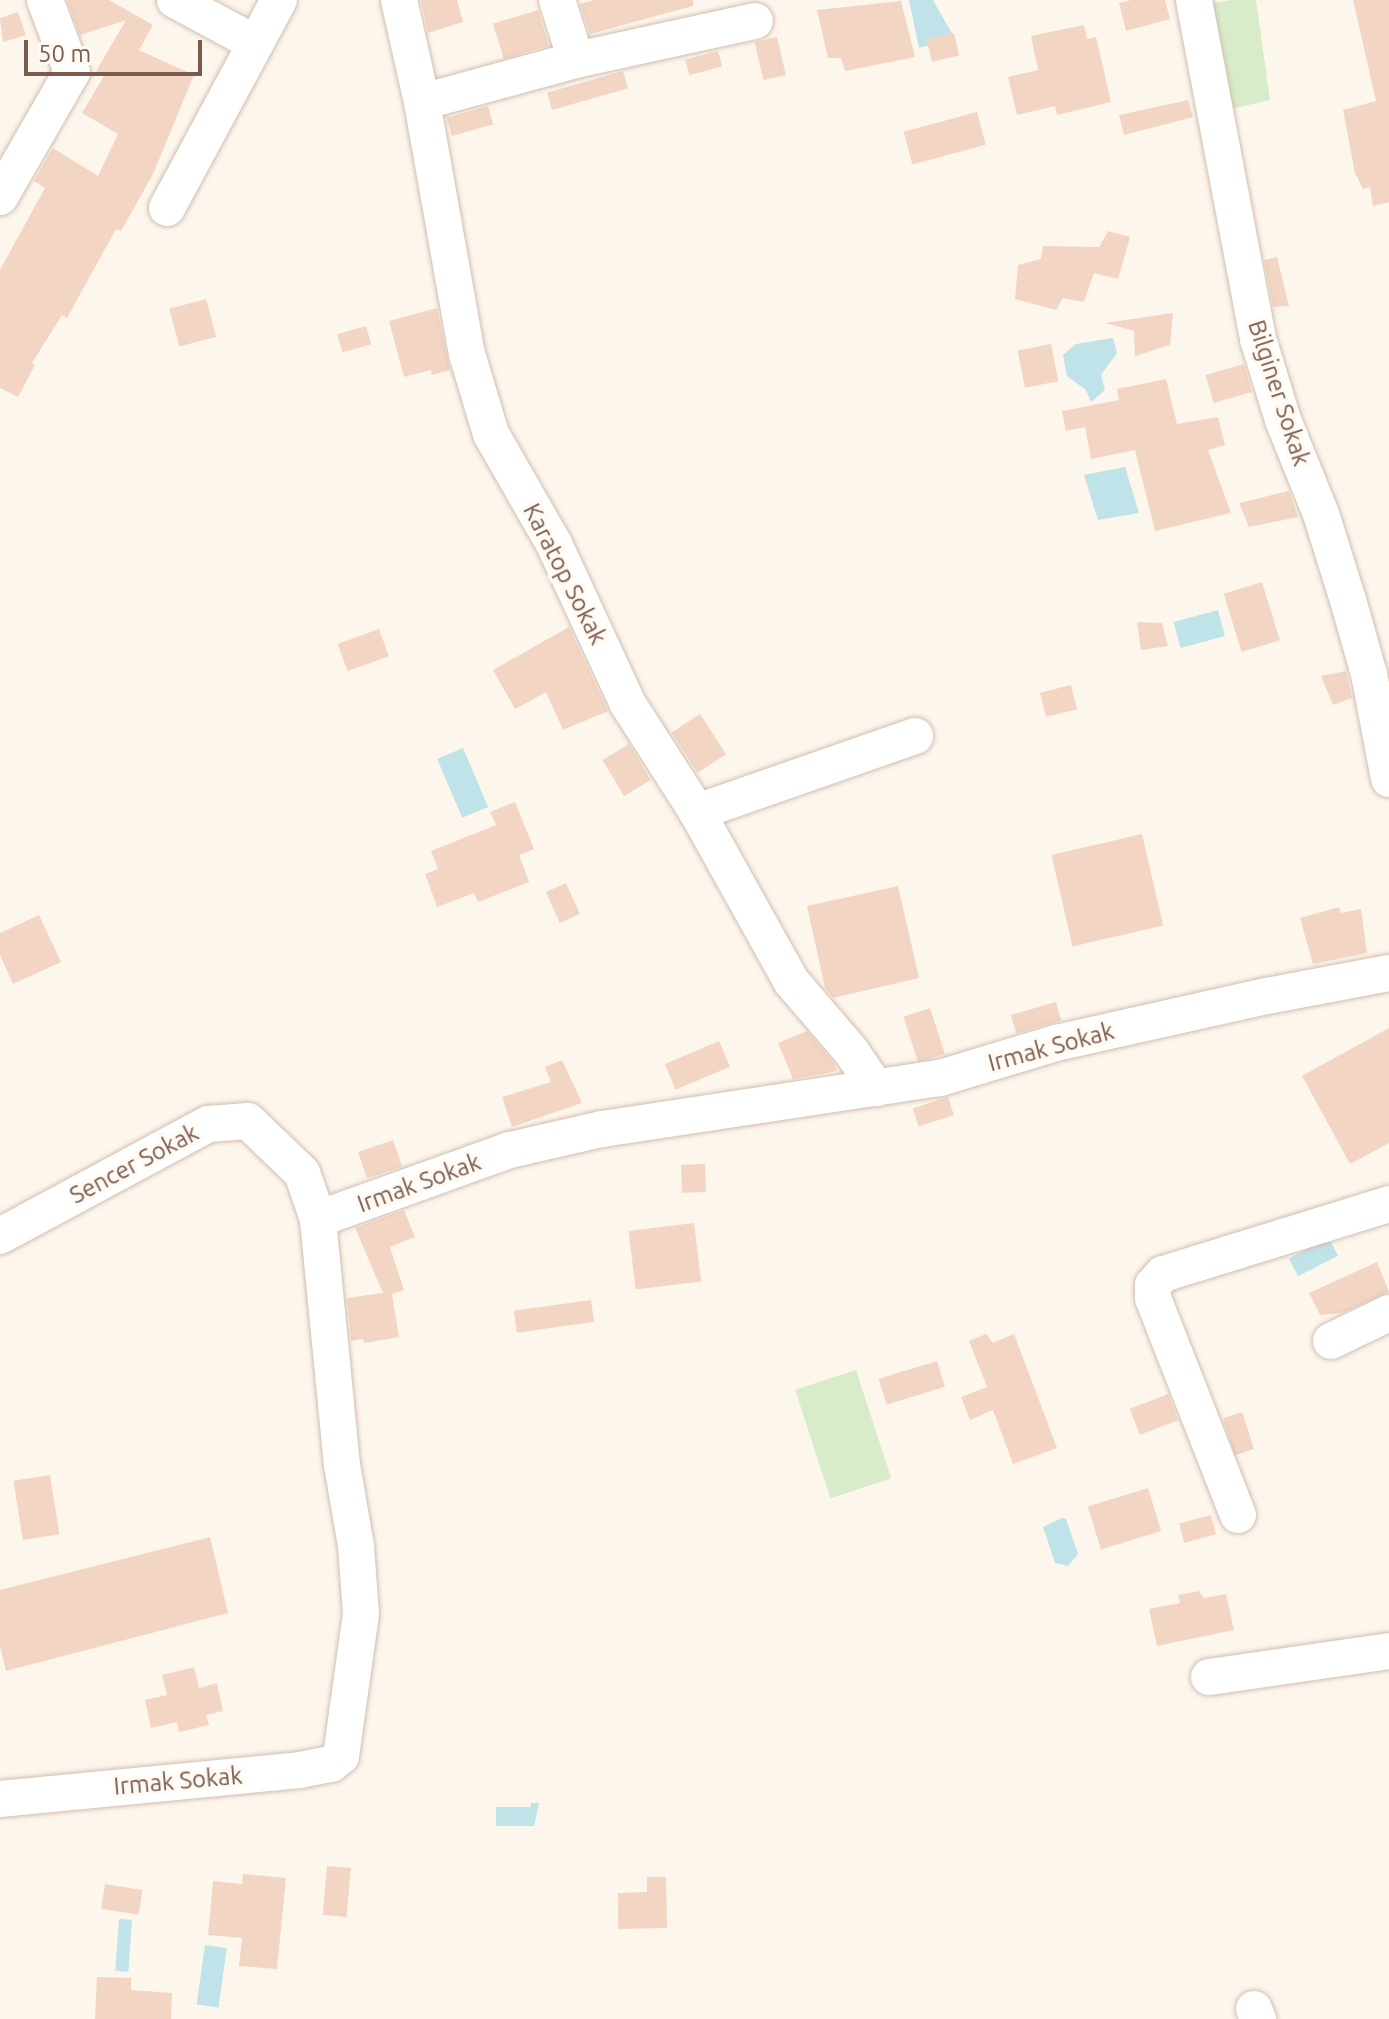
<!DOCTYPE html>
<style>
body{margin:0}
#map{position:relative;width:1389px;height:2019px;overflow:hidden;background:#fdf6ec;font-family:Ubuntu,sans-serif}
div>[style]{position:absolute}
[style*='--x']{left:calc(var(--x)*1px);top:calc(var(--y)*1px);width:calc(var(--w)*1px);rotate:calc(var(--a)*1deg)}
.green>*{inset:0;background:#d8ecc9;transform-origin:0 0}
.water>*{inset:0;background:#bfe3e8;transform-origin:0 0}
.building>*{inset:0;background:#f3d5c3;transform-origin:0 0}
.roads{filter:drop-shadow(0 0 2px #d1beb0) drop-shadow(0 0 2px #d1beb0)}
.minor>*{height:36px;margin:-18px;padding:0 18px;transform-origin:18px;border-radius:18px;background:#fff}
span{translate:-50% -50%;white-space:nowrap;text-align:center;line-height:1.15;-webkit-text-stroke:7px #fffaf3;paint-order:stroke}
.street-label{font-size:24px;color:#7a5c4d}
.scale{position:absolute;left:24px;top:40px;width:178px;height:36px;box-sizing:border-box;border:4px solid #7a5c4d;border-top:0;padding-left:10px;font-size:24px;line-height:28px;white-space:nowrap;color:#7a5c4d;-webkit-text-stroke:6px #fffaf3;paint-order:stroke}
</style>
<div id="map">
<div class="green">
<i style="clip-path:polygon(1231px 0,1256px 0,1270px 100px,1218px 112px,1201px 5px)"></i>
<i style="left:856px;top:1370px;width:114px;height:64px;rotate:72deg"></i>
</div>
<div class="water">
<i style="clip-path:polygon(909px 0,933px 0,955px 39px,919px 48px)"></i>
<i style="clip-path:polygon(1113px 338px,1117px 353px,1101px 375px,1105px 390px,1091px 402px,1086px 390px,1067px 376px,1063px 355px,1076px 344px)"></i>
<i style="clip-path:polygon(1125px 467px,1139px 513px,1098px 520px,1084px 475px)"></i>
<i style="left:1218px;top:610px;width:27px;height:46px;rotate:75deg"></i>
<i style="left:463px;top:748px;width:64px;height:28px;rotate:67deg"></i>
<i style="left:1329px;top:1238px;width:20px;height:45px;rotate:63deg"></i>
<i style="clip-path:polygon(1062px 1518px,1066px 1519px,1078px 1554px,1068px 1566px,1055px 1563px,1043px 1527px)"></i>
<i style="clip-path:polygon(531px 1803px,539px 1803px,534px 1826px,496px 1826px,496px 1807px,531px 1807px)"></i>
<i style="left:119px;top:1919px;width:13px;height:52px;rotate:4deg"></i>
<i style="left:205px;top:1945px;width:22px;height:60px;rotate:8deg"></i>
</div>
<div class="building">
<i style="clip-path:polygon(67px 0,109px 0,153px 25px,139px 50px,194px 75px,153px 174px,121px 231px,116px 229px,67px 318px,62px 315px,32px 363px,35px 365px,18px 397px,0 388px,0 270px,45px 188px,34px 181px,53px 148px,98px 176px,118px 134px,82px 113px,104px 76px,96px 71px,126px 20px,80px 35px)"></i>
<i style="clip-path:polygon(421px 0,457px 0,463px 22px,428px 33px)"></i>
<i style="clip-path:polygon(594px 0,693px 0,693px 6px,590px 34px,580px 4px)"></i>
<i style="clip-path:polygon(1131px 0,1165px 0,1170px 19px,1126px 31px,1119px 3px)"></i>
<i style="clip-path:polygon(1353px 0,1389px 0,1389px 202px,1373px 206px,1370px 187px,1363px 189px,1355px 173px,1343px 110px,1376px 101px)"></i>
<i style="clip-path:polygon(901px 1px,915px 57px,845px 71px,841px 58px,828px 58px,817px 10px)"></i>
<i style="left:538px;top:10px;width:37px;height:47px;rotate:73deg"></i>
<i style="clip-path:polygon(18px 12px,26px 35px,3px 42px,0 18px)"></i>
<i style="clip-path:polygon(1084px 25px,1087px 39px,1096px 37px,1111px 102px,1057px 115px,1055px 106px,1017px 115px,1008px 77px,1038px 70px,1031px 36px)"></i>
<i style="left:954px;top:33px;width:23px;height:28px;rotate:77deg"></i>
<i style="left:777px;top:37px;width:39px;height:23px;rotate:77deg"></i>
<i style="left:718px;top:51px;width:16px;height:34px;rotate:75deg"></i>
<i style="left:623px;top:71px;width:18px;height:79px;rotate:74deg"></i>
<i style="clip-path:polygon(1188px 100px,1193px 117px,1124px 135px,1119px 115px)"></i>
<i style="left:488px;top:106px;width:19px;height:43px;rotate:74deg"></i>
<i style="left:977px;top:112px;width:34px;height:76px;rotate:75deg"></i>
<i style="clip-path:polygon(1108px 231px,1130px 237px,1118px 279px,1094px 273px,1084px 302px,1063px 298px,1056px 310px,1015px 299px,1018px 265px,1041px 259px,1043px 246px,1099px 247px)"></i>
<i style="clip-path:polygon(1277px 257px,1289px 306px,1273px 307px,1264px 260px)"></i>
<i style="left:206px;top:299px;width:39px;height:38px;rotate:75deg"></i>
<i style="clip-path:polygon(437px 308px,450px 370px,432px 375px,431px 370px,404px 377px,389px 321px)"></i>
<i style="clip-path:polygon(1173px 313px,1170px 345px,1135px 356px,1134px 331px,1105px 323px)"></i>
<i style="left:366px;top:326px;width:19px;height:30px;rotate:74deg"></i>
<i style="left:1051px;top:344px;width:38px;height:34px;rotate:79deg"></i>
<i style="left:1244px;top:364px;width:29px;height:40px;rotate:74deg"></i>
<i style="clip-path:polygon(1166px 379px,1177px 424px,1218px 417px,1225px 445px,1208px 450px,1231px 513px,1155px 531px,1135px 450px,1091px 459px,1085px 427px,1066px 431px,1062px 411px,1119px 400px,1117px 389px)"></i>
<i style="clip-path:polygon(1289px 491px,1298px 517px,1249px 527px,1239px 503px)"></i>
<i style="left:1262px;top:582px;width:61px;height:40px;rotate:73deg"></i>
<i style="clip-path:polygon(1137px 622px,1162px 623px,1168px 646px,1141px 650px)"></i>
<i style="clip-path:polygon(569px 627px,608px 711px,563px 730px,546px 692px,515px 709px,493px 670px)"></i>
<i style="left:379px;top:629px;width:29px;height:44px;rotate:70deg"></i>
<i style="clip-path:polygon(1346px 671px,1352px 698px,1333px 705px,1321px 676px)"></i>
<i style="left:1071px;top:685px;width:25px;height:32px;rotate:76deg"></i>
<i style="left:700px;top:714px;width:48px;height:34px;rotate:57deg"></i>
<i style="left:629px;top:744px;width:42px;height:31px;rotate:59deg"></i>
<i style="clip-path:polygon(515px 802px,534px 849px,519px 855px,529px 882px,478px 902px,474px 893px,437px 907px,425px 874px,438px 869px,431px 851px,496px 825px,490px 812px)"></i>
<i style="left:1142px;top:834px;width:94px;height:93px;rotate:77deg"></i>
<i style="left:566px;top:883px;width:34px;height:22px;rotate:66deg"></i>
<i style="clip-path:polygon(898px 886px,919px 978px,833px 998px,825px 988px,807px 906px)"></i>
<i style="clip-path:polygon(1339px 907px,1341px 913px,1361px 909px,1367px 953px,1313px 964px,1300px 918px)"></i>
<i style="clip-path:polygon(39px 915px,61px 962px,13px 984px,0 955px,0 933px)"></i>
<i style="left:1056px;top:1002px;width:19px;height:47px;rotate:74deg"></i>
<i style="left:930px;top:1008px;width:48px;height:28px;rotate:72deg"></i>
<i style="clip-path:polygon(1389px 1028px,1389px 1143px,1350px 1164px,1302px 1076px)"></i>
<i style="clip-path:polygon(807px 1031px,834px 1063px,837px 1071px,793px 1079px,778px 1043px)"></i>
<i style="left:719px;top:1041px;width:28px;height:59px;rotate:67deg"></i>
<i style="clip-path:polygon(562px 1060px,582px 1103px,512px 1127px,502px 1097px,551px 1082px,545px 1067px)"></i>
<i style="left:948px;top:1097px;width:19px;height:37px;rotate:72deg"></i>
<i style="left:393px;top:1140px;width:28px;height:37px;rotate:71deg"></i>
<i style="left:705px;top:1164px;width:28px;height:24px;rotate:88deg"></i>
<i style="clip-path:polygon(404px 1210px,415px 1237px,390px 1247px,404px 1290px,392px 1294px,399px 1337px,364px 1343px,363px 1339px,351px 1341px,347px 1298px,383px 1293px,355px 1228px)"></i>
<i style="left:694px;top:1223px;width:59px;height:66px;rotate:83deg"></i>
<i style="clip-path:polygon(1377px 1262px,1389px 1292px,1342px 1313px,1320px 1315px,1309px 1293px)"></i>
<i style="left:591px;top:1300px;width:22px;height:78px;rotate:82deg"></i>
<i style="clip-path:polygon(986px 1334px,993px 1343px,1014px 1334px,1057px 1448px,1013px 1464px,993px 1410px,970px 1420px,961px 1397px,987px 1387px,969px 1341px)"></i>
<i style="left:937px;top:1361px;width:27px;height:61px;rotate:73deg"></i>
<i style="left:1168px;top:1394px;width:28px;height:41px;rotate:69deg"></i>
<i style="left:1242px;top:1412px;width:39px;height:20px;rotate:72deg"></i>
<i style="left:50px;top:1475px;width:60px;height:37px;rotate:81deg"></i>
<i style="left:1148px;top:1488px;width:45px;height:63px;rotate:73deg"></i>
<i style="left:1211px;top:1515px;width:20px;height:33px;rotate:75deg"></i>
<i style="clip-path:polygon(210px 1537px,228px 1613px,6px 1671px,0 1646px,0 1590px)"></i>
<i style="clip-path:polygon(1199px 1591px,1204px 1598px,1226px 1594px,1234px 1630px,1157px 1646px,1149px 1609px,1180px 1603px,1178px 1595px)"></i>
<i style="clip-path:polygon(194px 1667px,199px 1688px,217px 1683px,223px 1711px,206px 1715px,209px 1725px,179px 1732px,177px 1722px,151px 1728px,145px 1700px,167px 1695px,162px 1675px)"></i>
<i style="left:327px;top:1866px;width:24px;height:49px;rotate:5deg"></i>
<i style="clip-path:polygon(243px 1874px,286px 1878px,277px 1969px,239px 1966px,242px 1938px,208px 1935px,213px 1881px,242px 1884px)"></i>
<i style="clip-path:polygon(647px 1877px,666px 1877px,667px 1928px,618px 1929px,618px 1893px,647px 1892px)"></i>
<i style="left:105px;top:1884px;width:38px;height:25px;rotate:9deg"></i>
<i style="clip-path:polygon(97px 1977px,131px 1978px,131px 1990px,172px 1993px,171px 2019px,95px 2019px)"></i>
</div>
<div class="roads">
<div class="minor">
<i style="--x:175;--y:0;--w:91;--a:28.3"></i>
<i style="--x:399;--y:0;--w:105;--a:77.3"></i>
<i style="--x:422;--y:102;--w:256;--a:79.9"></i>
<i style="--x:467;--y:354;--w:84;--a:73.3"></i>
<i style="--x:491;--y:434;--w:127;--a:60.2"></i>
<i style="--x:554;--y:544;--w:176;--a:65.2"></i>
<i style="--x:628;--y:704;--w:128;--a:57.4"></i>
<i style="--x:697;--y:812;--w:193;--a:60.9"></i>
<i style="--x:791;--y:981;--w:92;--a:49.4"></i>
<i style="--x:851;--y:1051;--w:45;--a:56"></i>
<i style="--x:557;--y:0;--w:63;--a:72.4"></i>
<i style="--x:1194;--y:0;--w:345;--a:79.3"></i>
<i style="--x:1258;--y:339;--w:85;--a:72.8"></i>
<i style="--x:1283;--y:420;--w:101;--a:68"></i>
<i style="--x:1321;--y:514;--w:90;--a:72.6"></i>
<i style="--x:1348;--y:600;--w:77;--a:74.2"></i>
<i style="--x:1369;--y:674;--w:107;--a:79.2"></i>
<i style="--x:422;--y:102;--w:160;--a:-15.3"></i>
<i style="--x:576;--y:60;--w:183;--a:-12.3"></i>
<i style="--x:0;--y:197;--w:144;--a:-60.1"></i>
<i style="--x:72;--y:72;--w:77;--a:-110.6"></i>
<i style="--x:167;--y:208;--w:236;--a:-61.7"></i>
<i style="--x:697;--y:812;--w:231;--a:-19.2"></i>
<i style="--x:0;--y:1236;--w:236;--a:-28.3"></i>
<i style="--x:208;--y:1124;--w:40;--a:-4.3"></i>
<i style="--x:248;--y:1121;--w:75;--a:43.9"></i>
<i style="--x:302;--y:1173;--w:49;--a:70.8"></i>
<i style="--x:1331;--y:1341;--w:64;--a:-25.8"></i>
<i style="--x:1238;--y:1515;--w:233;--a:-111.4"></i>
<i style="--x:1153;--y:1298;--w:13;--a:-90"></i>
<i style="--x:1153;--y:1285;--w:15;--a:-48"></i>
<i style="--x:1163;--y:1274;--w:237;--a:-17.2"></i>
<i style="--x:1209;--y:1677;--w:182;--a:-8.2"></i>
<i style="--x:0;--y:1799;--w:301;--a:-5.5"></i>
<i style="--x:300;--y:1770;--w:32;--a:-11"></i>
<i style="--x:331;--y:1764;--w:13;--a:-39"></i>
<i style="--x:341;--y:1756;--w:143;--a:-82"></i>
<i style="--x:361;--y:1614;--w:68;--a:-94.2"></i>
<i style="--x:356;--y:1546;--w:82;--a:-99.8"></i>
<i style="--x:342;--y:1465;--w:247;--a:-95.6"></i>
<i style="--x:318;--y:1219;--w:204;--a:-19.8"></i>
<i style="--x:510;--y:1150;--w:94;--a:-12.9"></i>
<i style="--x:602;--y:1129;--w:342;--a:-8.6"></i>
<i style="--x:940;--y:1078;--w:121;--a:-16.8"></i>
<i style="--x:1056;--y:1043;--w:216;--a:-12.6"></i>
<i style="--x:1267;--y:996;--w:124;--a:-10.7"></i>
<i style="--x:1254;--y:2009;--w:11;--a:68"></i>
</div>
</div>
<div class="street-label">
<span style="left:1279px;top:393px;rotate:72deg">Bilginer Sokak</span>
<span style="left:565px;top:574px;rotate:63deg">Karatop Sokak</span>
<span style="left:1051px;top:1047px;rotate:-15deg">Irmak Sokak</span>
<span style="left:134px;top:1164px;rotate:-28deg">Sencer Sokak</span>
<span style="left:419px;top:1183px;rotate:-20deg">Irmak Sokak</span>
<span style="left:178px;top:1781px;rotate:-5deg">Irmak Sokak</span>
</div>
<div class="scale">50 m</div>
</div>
